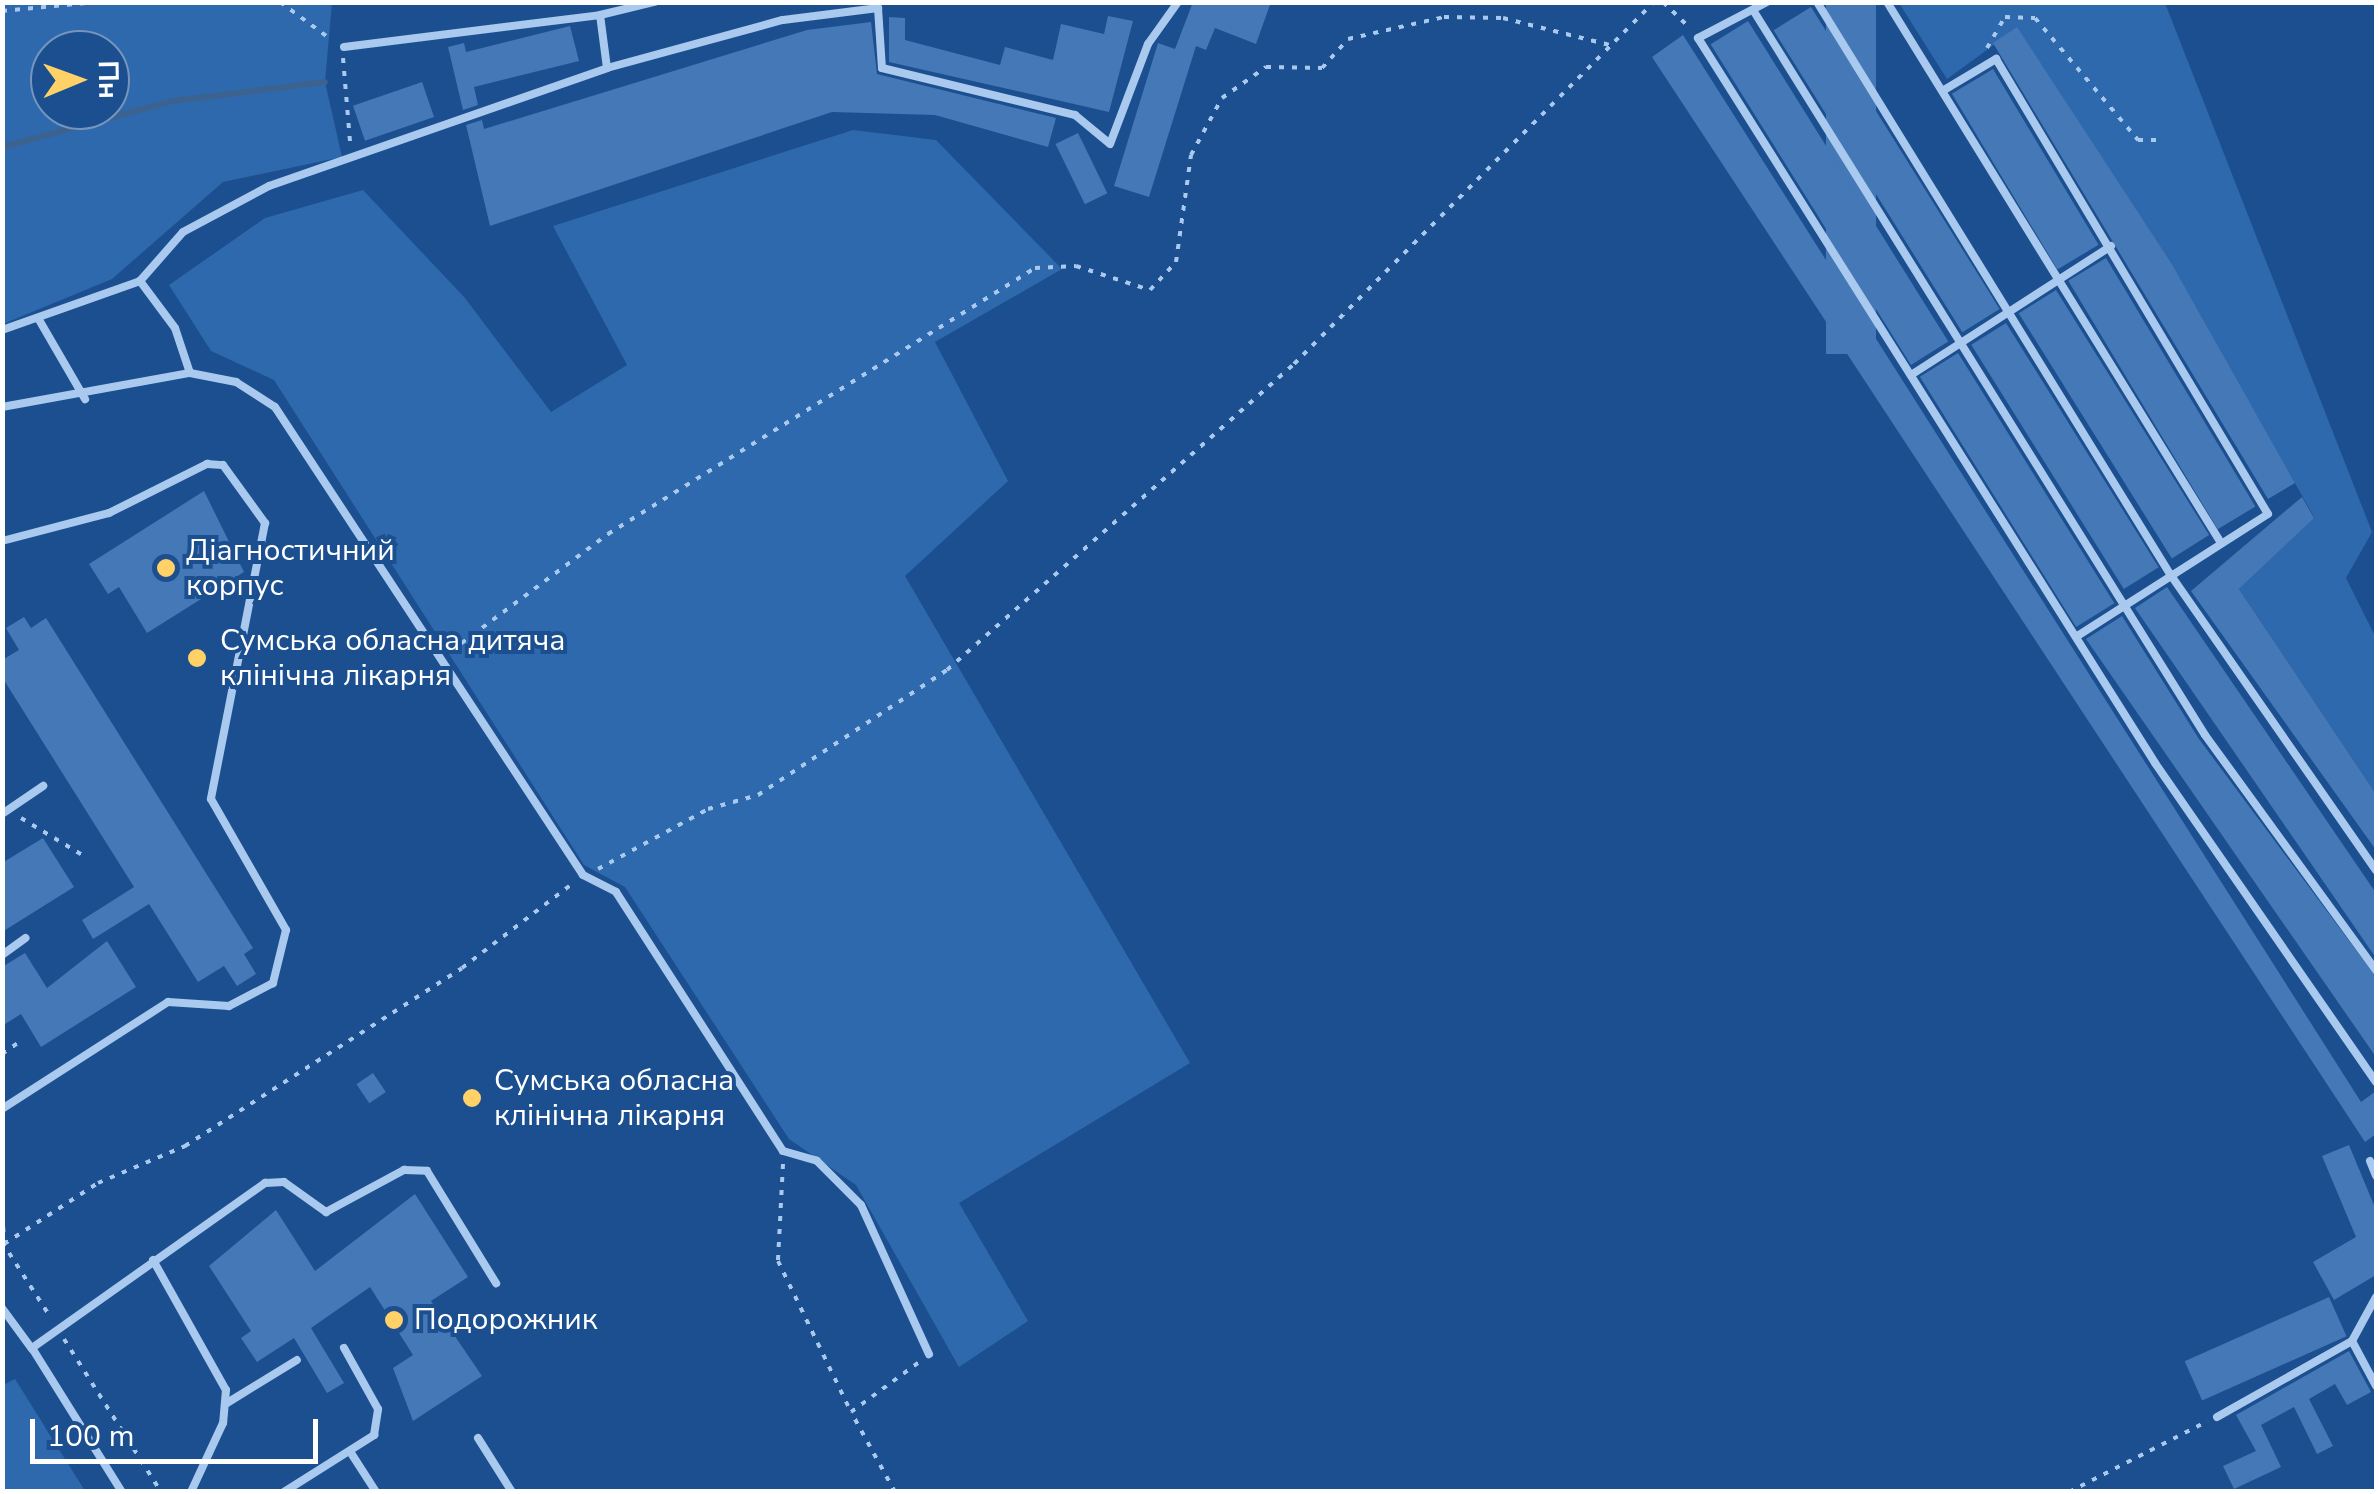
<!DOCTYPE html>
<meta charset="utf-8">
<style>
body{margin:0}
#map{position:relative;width:2379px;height:1494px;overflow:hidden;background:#1b4f8f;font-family:"Nunito Sans",sans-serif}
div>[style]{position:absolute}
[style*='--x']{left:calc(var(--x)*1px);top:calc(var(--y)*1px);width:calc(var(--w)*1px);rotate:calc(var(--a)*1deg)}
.green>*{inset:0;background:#2e69ad}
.stream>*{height:6px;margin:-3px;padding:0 3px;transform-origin:3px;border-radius:3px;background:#3c6290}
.building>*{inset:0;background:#4478b7;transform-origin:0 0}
.path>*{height:4px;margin-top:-2px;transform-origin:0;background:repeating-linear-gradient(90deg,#a9c9ee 0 5px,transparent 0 13px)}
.service>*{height:8px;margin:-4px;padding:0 4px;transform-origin:4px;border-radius:4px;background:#a9c9ee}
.dots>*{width:28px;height:28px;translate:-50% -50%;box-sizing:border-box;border:5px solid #1b4f8f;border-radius:50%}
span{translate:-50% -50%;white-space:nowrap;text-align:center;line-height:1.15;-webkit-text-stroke:8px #1b4f8f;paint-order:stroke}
.poi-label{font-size:30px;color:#fff}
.left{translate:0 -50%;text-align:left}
.frame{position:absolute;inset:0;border:5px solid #fff;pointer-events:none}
.north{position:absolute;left:30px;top:30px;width:100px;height:100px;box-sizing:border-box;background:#1b4f8f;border:2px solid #7695bc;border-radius:50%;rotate:89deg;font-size:28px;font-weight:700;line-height:40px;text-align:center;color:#fff}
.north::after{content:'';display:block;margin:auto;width:35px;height:45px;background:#ffd166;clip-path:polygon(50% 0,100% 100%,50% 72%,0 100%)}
.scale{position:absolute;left:30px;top:1419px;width:288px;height:45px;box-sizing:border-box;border:5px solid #fff;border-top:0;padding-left:12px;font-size:30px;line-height:35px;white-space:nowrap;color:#fff;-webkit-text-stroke:8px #1b4f8f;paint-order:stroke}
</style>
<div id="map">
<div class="green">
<i style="clip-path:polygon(evenodd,3px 3px,332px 3px,325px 82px,342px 157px,223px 182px,112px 279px,3px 324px,3px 3px,50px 50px,110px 50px,110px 110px,50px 110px,50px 50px)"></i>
<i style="clip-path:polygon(1899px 3px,2165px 3px,2372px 532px,2346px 578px,2376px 638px,2376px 794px,2239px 589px,2314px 517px,2172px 264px,2017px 28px,1947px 79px)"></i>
<i style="clip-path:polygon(853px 130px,936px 140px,1062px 269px,935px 342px,1008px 481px,905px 576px,1190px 1063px,959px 1203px,1028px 1321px,959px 1367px,856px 1185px,789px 1139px,625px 887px,584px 865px,274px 380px,211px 351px,169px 285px,265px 218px,363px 190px,465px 298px,551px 412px,627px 365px,553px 226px)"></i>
<i style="clip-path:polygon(15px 1379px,85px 1491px,3px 1491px,3px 1385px)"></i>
</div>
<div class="stream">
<i style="--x:2;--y:147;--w:177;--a:-15.1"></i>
<i style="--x:173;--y:101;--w:153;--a:-7.1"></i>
</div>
<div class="building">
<i style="clip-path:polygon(1193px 2px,1271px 2px,1256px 44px,1215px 28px,1206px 50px,1196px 46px,1149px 197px,1114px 186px,1158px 43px,1175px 49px)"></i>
<i style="left:1826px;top:2px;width:50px;height:352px"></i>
<i style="left:1811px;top:7px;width:356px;height:44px;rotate:58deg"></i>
<i style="clip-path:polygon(1108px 16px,1133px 21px,1109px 112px,889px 62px,889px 17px,905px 18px,905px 40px,1000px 65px,1005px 47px,1053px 60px,1061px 24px,1104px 34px)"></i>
<i style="left:1748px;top:21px;width:378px;height:44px;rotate:58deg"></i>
<i style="clip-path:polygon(871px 22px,877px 74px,1056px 118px,1048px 147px,935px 115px,832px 112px,490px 226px,466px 125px,482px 120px,484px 129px,807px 30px)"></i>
<i style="clip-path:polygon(570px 26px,579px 61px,474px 87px,478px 105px,463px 110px,448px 47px,464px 43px,466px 52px)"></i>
<i style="clip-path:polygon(2017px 27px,2172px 264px,2295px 483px,2268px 499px,1993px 43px)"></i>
<i style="clip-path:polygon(1683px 35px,2361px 1102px,2376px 1091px,2376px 1134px,2365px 1142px,1652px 57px)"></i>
<i style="left:1993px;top:69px;width:205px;height:48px;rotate:59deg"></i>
<i style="left:422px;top:82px;width:37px;height:73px;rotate:71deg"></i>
<i style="left:1078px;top:133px;width:67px;height:25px;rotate:64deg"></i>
<i style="left:2106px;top:258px;width:290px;height:44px;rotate:59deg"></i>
<i style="left:2056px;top:290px;width:289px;height:44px;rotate:58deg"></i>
<i style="left:2006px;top:323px;width:288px;height:41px;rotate:58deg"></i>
<i style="left:1958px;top:353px;width:295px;height:45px;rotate:58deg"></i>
<i style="clip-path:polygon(204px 491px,244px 572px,147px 633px,119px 587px,108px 594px,89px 564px)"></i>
<i style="clip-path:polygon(2302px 497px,2314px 518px,2239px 589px,2376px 794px,2376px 850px,2191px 591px)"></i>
<i style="clip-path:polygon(2167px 587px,2376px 893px,2376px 958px,2135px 608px)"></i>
<i style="clip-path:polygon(2122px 616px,2199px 739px,2376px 977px,2376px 1057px,2086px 639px)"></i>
<i style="clip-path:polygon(24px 617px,31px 628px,46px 618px,253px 948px,244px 954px,256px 974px,237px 986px,224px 966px,198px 982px,149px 904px,93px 939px,82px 920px,134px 887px,2px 677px,2px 660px,19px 650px,6px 628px)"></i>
<i style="clip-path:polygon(43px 838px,74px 887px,2px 932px,2px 863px)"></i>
<i style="clip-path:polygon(107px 941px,136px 987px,41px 1047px,21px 1014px,2px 1026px,2px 967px,25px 953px,47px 988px)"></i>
<i style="left:373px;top:1073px;width:23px;height:20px;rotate:56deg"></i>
<i style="clip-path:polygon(2349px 1145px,2376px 1210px,2376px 1275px,2334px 1300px,2313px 1262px,2356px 1237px,2322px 1156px)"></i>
<i style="clip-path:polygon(415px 1194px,468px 1277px,431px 1301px,482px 1376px,413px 1421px,393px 1368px,413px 1355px,370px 1287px,311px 1328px,344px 1383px,327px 1393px,294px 1338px,257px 1362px,241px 1338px,251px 1331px,209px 1266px,276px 1210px,315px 1271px)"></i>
<i style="left:2329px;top:1297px;width:43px;height:158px;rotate:66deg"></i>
<i style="clip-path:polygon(2349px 1351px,2371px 1392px,2347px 1405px,2335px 1384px,2309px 1399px,2333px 1446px,2317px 1454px,2294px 1407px,2261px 1425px,2281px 1467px,2234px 1489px,2223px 1466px,2256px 1451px,2236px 1415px)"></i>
</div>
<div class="path">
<i style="--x:280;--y:2;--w:64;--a:36.2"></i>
<i style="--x:1663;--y:2;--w:36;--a:44"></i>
<i style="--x:2;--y:11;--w:95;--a:-5.4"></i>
<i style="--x:1987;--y:48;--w:36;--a:-60"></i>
<i style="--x:2005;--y:17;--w:30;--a:2"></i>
<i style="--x:2035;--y:18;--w:160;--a:49.8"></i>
<i style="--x:2138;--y:140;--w:24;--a:0"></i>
<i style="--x:343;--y:58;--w:84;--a:85.2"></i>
<i style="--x:451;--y:651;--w:196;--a:-36.7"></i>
<i style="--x:608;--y:534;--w:503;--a:-31.92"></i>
<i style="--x:1035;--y:268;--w:41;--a:-2.8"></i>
<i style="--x:1076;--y:266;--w:78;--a:18"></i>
<i style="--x:1150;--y:290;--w:38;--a:-47"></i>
<i style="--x:1176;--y:262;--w:108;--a:-82"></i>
<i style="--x:1191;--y:155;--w:65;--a:-61.5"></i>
<i style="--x:1222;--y:98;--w:54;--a:-35.2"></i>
<i style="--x:1266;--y:67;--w:56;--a:1"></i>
<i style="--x:1322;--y:68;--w:39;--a:-48"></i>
<i style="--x:1348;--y:39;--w:98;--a:-12.9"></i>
<i style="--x:1444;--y:17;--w:59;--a:1"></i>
<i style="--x:1503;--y:18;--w:110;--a:14.2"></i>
<i style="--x:21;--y:818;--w:74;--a:31.1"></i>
<i style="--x:598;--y:869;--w:125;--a:-28.6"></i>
<i style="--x:708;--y:809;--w:52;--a:-15.6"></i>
<i style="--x:758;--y:795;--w:227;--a:-33.5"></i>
<i style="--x:947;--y:670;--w:463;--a:-41.4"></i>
<i style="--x:1294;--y:364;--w:511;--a:-45.16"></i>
<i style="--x:2;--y:1054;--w:19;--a:-35"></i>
<i style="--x:783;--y:1164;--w:97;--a:93"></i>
<i style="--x:778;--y:1261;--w:168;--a:64.2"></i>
<i style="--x:2;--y:1201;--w:43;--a:87.3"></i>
<i style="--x:2;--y:1242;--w:90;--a:57.2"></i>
<i style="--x:4;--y:1244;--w:112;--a:-33"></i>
<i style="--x:98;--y:1183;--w:95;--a:-23"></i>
<i style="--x:185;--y:1146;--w:329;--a:-32.7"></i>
<i style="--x:462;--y:968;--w:140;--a:-37.4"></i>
<i style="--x:64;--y:1339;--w:181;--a:57.6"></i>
<i style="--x:895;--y:1492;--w:91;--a:-118.8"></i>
<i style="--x:851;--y:1412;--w:84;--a:-36.3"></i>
<i style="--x:2069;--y:1492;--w:156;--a:-27.1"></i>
</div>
<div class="service">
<i style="--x:1767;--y:2;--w:78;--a:152.4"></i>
<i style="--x:1698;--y:38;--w:857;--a:57.77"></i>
<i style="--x:2155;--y:763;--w:388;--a:55.3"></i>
<i style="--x:1817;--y:2;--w:672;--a:58.32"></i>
<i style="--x:2170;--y:574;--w:361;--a:55.2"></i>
<i style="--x:1887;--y:2;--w:636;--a:58.31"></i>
<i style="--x:1753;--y:10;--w:854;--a:58.06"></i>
<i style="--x:2205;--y:735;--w:291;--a:54"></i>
<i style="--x:344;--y:47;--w:258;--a:-7.1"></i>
<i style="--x:607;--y:68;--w:53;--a:-97.5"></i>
<i style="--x:600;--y:15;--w:56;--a:-13.5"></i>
<i style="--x:1944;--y:90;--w:61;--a:-30.8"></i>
<i style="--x:1996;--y:59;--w:530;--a:59.13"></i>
<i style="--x:2268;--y:514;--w:227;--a:147.4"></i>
<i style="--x:38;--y:318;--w:94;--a:59.9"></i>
<i style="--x:2;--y:330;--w:146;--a:-19.5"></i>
<i style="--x:190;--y:373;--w:47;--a:11.1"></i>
<i style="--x:236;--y:382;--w:46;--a:32.7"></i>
<i style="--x:275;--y:407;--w:560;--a:56.65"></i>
<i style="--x:583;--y:875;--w:37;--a:27"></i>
<i style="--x:616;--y:892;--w:308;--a:57.2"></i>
<i style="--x:783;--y:1151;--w:35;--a:16"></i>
<i style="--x:817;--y:1161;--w:62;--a:45"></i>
<i style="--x:861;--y:1205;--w:164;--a:65.5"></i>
<i style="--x:1911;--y:375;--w:238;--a:-32.8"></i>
<i style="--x:2;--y:407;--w:191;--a:-10.3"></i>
<i style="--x:190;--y:373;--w:47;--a:-108.4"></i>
<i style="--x:175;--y:328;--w:59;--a:-126.7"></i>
<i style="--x:140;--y:281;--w:65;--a:-48.7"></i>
<i style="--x:183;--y:232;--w:98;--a:-28.1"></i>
<i style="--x:269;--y:186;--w:358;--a:-19.2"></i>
<i style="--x:607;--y:68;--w:182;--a:-15.3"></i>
<i style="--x:783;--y:20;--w:96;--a:-7.2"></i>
<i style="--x:878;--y:8;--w:60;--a:86.2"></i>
<i style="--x:882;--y:68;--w:199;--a:13.7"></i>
<i style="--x:1075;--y:115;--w:45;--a:39.6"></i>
<i style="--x:1110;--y:144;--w:107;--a:-69.2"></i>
<i style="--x:1148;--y:44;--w:52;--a:-54.5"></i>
<i style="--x:2;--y:541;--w:111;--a:-14.7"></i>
<i style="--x:109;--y:513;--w:110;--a:-26.6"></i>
<i style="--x:207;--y:464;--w:16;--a:4"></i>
<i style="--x:223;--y:465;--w:72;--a:54.1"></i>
<i style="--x:265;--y:523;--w:281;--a:101.1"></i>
<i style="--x:211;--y:799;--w:151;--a:60.2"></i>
<i style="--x:286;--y:930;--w:55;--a:103.8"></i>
<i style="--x:273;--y:983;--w:50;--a:152.4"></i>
<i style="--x:229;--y:1006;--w:61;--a:-176.2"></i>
<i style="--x:168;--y:1002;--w:197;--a:147.2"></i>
<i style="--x:2;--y:814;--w:50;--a:-34.3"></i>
<i style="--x:2;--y:955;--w:29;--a:-36"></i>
<i style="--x:2370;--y:1161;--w:16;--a:68"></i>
<i style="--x:153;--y:1260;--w:149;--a:60.7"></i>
<i style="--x:226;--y:1390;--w:33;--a:95"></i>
<i style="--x:223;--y:1423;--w:76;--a:114.9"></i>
<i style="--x:2;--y:1308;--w:51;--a:53.8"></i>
<i style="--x:2352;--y:1341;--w:51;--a:61.9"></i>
<i style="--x:227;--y:1403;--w:82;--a:-31.6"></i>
<i style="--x:2217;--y:1417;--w:155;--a:-29.4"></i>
<i style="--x:2352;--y:1341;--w:50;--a:-61.4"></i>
<i style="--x:478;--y:1438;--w:64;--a:57.8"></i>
<i style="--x:351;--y:1453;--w:46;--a:57.3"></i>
<i style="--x:122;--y:1492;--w:170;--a:-122"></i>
<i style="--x:32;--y:1348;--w:286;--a:-35.3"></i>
<i style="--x:265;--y:1183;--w:19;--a:-3"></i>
<i style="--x:284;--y:1182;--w:52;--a:35.5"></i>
<i style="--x:326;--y:1212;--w:89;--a:-28.3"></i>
<i style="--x:404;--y:1170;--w:23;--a:2"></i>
<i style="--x:427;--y:1171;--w:132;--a:58.4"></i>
<i style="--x:284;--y:1492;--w:107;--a:-32.3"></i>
<i style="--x:374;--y:1435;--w:26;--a:-81"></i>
<i style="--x:378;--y:1409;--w:70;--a:-119.1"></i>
</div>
<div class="dots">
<i style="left:166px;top:568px;background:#ffd166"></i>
<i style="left:197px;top:658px;background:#ffd166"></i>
<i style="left:472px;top:1098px;background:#ffd166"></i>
<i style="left:394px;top:1320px;background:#ffd166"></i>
</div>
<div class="poi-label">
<span class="left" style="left:186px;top:568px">Діагностичний<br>корпус</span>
<span class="left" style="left:220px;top:658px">Сумська обласна дитяча<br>клінічна лікарня</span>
<span class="left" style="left:494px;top:1098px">Сумська обласна<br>клінічна лікарня</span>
<span class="left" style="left:414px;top:1320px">Подорожник</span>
</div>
<div class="frame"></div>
<div class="north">Пн</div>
<div class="scale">100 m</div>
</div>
